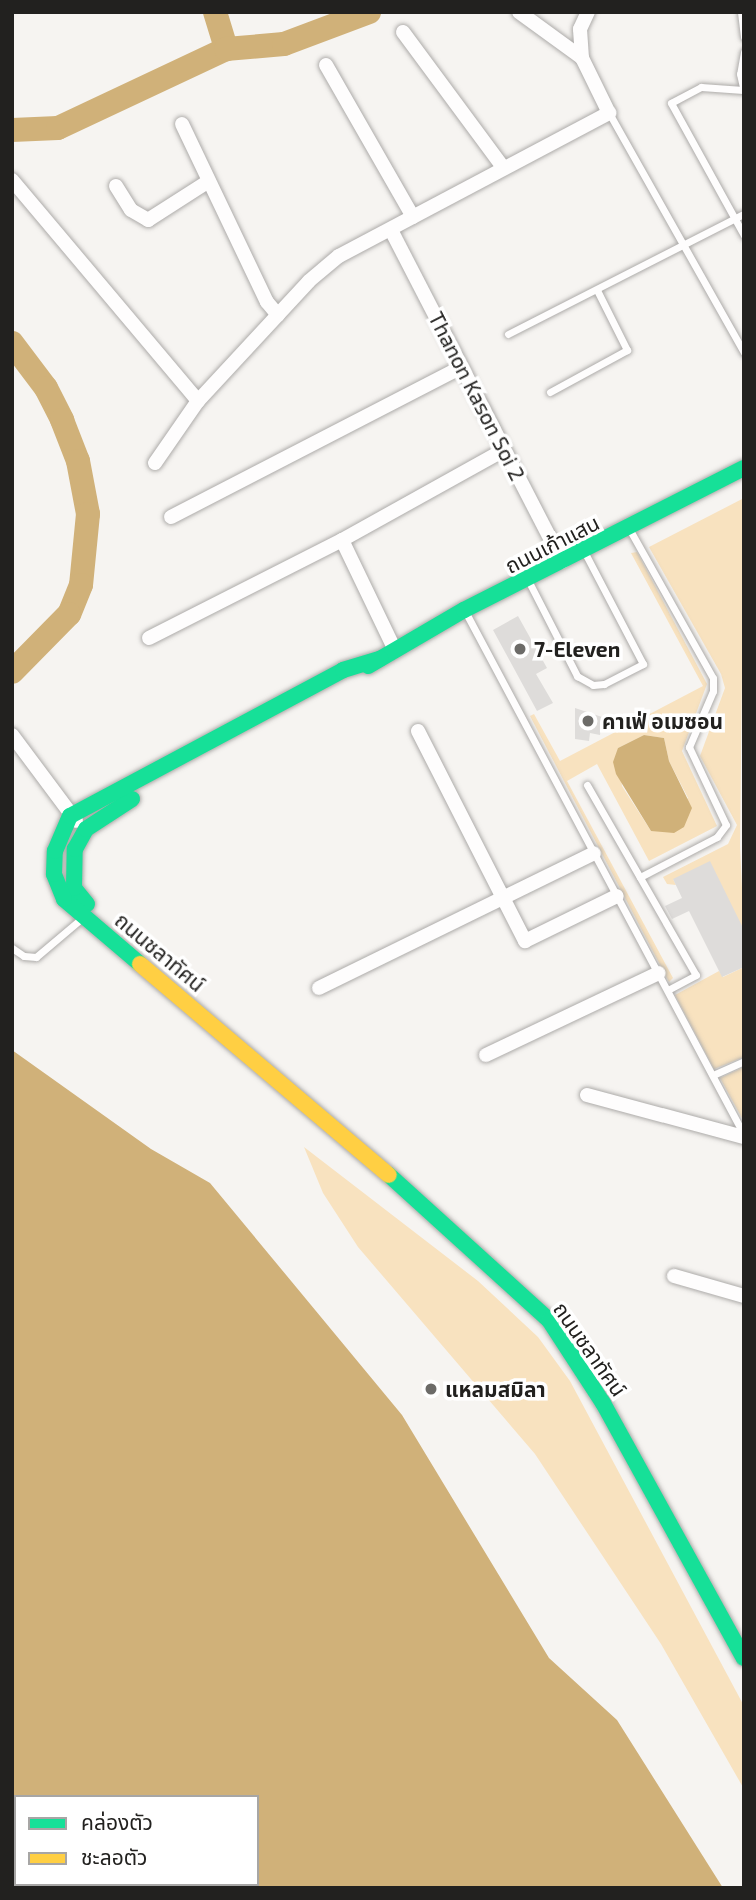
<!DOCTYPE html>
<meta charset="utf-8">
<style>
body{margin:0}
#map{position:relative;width:756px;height:1900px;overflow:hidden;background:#f6f4f1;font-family:"Exo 2","Noto Sans Thai",sans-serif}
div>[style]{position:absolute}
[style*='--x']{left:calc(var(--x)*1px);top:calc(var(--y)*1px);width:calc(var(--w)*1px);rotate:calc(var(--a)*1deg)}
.green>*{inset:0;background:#f8e2bf}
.water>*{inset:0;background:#d0b179}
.river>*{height:24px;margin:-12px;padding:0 12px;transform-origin:12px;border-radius:12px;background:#d0b179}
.building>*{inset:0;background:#dedcda}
.roads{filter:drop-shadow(0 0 2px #adaba9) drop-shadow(0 0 2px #adaba9)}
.lane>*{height:7px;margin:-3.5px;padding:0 3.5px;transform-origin:3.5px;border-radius:3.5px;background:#fefdfd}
.street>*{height:14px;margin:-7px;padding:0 7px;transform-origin:7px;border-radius:7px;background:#fefdfd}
.fast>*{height:16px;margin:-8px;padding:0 8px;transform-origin:8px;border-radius:8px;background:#16e098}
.slow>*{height:16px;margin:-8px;padding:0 8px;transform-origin:8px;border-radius:8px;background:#ffcf43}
.dots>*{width:19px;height:19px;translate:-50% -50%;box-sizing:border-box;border:4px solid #fff;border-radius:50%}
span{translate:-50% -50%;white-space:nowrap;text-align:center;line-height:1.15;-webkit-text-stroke:7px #fff;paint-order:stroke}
.street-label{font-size:21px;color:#22211f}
.poi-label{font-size:21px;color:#22211f;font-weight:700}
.left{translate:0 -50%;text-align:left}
.frame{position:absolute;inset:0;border:14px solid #22211f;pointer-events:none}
.legend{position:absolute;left:14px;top:1795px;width:245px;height:91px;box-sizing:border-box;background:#fff;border:2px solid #a7a6a5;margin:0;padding:9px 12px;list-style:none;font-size:21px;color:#22211f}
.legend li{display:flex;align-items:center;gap:14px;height:35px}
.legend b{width:35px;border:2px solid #a7a6a5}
</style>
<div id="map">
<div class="green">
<i style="clip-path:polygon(744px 498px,740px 846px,744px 930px,673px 879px,676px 885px,667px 884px,663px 877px,728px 844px,737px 825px,700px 756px,725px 688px,721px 674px,649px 547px)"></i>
<i style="clip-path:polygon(evenodd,637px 552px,707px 684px,682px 751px,717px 826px,649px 861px,597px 764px,567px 781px,673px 978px,669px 982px,530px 716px,534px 714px,560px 761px,703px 686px,631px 553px,637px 552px,644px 735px,664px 738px,669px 761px,688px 798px,651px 831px,622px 786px,618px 748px,644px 735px)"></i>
<i style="clip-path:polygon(744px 967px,744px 1057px,714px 1069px,675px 995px,719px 971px,723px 977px)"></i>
<i style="clip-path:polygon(744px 1067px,744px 1122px,720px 1078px)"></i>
<i style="clip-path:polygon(304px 1147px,478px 1281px,538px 1337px,570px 1381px,744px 1706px,744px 1789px,661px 1644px,535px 1454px,358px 1247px,323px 1193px)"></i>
</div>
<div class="water">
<i style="clip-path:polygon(644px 735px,664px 738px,669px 761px,692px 808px,684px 827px,674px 833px,651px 831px,616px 774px,613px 762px,618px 748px)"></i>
<i style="clip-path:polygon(evenodd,12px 1050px,151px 1149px,210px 1183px,402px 1415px,549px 1658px,617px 1720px,723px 1888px,12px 1888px,12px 1050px,16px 1797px,257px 1797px,257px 1884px,16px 1884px,16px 1797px)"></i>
</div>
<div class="river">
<i style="--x:215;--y:12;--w:39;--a:73"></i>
<i style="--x:12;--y:130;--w:46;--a:-2.5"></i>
<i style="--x:58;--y:128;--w:186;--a:-25.2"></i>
<i style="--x:226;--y:49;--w:58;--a:-4.9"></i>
<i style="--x:284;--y:44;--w:91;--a:-20.6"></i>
<i style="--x:12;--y:343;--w:56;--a:52.9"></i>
<i style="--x:46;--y:388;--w:36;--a:63"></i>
<i style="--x:62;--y:420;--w:44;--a:68.7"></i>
<i style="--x:78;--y:461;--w:54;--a:79.3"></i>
<i style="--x:88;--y:514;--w:71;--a:95.6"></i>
<i style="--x:81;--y:585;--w:31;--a:112"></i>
<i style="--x:69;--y:614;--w:81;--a:134.5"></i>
</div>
<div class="building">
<i style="clip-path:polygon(518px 616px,547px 668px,536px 674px,553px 703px,537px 711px,493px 630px)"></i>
<i style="clip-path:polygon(575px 708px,602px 717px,600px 735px,590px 733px,589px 741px,575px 739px)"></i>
<i style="clip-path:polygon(710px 861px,744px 930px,744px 967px,722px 977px,689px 911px,672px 919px,665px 906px,682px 898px,673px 879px)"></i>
</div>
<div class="roads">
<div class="lane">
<i style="--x:741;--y:12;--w:25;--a:83"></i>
<i style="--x:744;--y:52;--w:22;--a:100"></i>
<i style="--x:740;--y:74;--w:17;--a:77"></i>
<i style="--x:743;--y:90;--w:42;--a:-175.9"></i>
<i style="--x:701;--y:87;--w:34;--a:152"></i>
<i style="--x:671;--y:103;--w:151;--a:61.1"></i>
<i style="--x:609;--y:113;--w:275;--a:60.6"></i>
<i style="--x:508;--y:334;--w:265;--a:-27"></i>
<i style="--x:550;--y:392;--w:88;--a:-28.6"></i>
<i style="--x:627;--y:350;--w:67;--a:-116.6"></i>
<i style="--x:631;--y:532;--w:167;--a:60.7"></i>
<i style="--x:713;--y:678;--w:13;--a:90"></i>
<i style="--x:713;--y:691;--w:61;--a:113.2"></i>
<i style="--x:689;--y:747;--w:86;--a:64.6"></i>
<i style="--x:726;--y:825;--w:15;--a:127"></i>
<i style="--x:717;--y:837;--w:87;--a:152.5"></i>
<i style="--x:529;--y:582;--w:106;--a:62.9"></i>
<i style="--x:577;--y:676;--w:18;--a:29"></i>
<i style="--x:593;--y:685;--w:11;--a:-5"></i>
<i style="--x:604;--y:684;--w:44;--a:-27.1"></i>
<i style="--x:643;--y:664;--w:123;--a:-117.6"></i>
<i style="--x:466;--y:613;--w:591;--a:61.96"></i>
<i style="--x:587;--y:785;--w:219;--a:60.2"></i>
<i style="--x:696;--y:975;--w:32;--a:152"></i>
<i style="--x:12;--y:948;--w:14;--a:34"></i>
<i style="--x:24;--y:956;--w:12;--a:5"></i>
<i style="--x:36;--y:957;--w:59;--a:-40.2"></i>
<i style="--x:713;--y:1075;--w:34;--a:-24"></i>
</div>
<div class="street">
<i style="--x:519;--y:12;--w:78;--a:36.1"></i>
<i style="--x:403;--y:32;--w:168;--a:53.5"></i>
<i style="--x:326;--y:65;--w:175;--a:60.2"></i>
<i style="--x:182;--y:124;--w:197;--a:64.5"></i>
<i style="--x:267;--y:302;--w:17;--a:50"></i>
<i style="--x:12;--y:180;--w:289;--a:49.9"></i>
<i style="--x:116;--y:186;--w:28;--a:58"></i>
<i style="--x:131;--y:210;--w:20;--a:30"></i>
<i style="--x:148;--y:220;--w:72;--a:-32.6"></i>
<i style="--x:391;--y:230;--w:373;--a:62.7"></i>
<i style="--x:155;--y:463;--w:75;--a:-55.3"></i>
<i style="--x:198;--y:401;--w:163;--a:-47.2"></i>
<i style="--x:309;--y:281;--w:39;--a:-40"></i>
<i style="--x:339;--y:256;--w:306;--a:-27.9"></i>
<i style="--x:609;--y:113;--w:61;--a:-116.1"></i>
<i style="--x:582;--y:58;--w:29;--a:-94"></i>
<i style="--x:580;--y:29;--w:19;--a:-65"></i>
<i style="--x:171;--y:517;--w:327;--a:-27.3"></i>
<i style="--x:342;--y:540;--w:122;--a:64.3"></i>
<i style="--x:149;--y:638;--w:216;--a:-26.9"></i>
<i style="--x:342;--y:540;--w:185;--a:-29.1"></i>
<i style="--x:418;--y:731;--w:236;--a:63"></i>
<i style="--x:525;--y:941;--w:102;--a:-26.1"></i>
<i style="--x:12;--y:735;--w:107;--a:53.3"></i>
<i style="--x:319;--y:988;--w:306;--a:-26.1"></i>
<i style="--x:486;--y:1055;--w:191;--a:-25.4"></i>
<i style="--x:587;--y:1095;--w:163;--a:15"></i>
<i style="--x:674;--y:1276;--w:73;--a:15.9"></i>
</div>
<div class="fast">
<i style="--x:368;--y:666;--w:111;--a:-30.3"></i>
<i style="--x:464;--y:610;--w:314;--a:-26.9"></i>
<i style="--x:87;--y:904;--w:21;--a:-129"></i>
<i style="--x:74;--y:888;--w:39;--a:-89"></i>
<i style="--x:75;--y:849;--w:23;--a:-61"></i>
<i style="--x:86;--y:829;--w:55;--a:-33.1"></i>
<i style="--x:140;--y:964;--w:100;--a:-139.5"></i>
<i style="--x:64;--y:899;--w:27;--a:-112"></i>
<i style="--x:54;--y:874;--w:23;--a:-88"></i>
<i style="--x:55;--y:851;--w:38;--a:-67"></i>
<i style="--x:70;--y:816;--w:310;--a:-28.1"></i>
<i style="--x:343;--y:670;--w:39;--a:-17"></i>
<i style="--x:389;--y:1175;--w:216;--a:42.2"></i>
<i style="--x:549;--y:1320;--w:99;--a:57"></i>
<i style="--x:603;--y:1403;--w:291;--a:61.1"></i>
</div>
<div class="slow">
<i style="--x:140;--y:964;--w:326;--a:40.3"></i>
</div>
</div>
<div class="dots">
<i style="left:520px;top:649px;background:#6c6b68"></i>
<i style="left:588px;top:721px;background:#6c6b68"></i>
<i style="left:431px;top:1389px;background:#6c6b68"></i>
</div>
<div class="street-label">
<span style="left:477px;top:396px;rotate:63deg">Thanon Kason Soi 2</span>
<span style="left:552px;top:544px;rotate:-27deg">ถนนเก้าแสน</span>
<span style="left:160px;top:952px;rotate:40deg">ถนนชลาทัศน์</span>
<span style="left:590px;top:1349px;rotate:55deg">ถนนชลาทัศน์</span>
</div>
<div class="poi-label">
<span class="left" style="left:534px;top:649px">7-Eleven</span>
<span class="left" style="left:602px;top:721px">คาเฟ่ อเมซอน</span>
<span class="left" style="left:445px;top:1389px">แหลมสมิลา</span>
</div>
<div class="frame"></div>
<ul class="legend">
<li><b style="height:9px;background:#16e098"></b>คล่องตัว</li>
<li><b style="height:9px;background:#ffcf43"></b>ชะลอตัว</li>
</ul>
</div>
